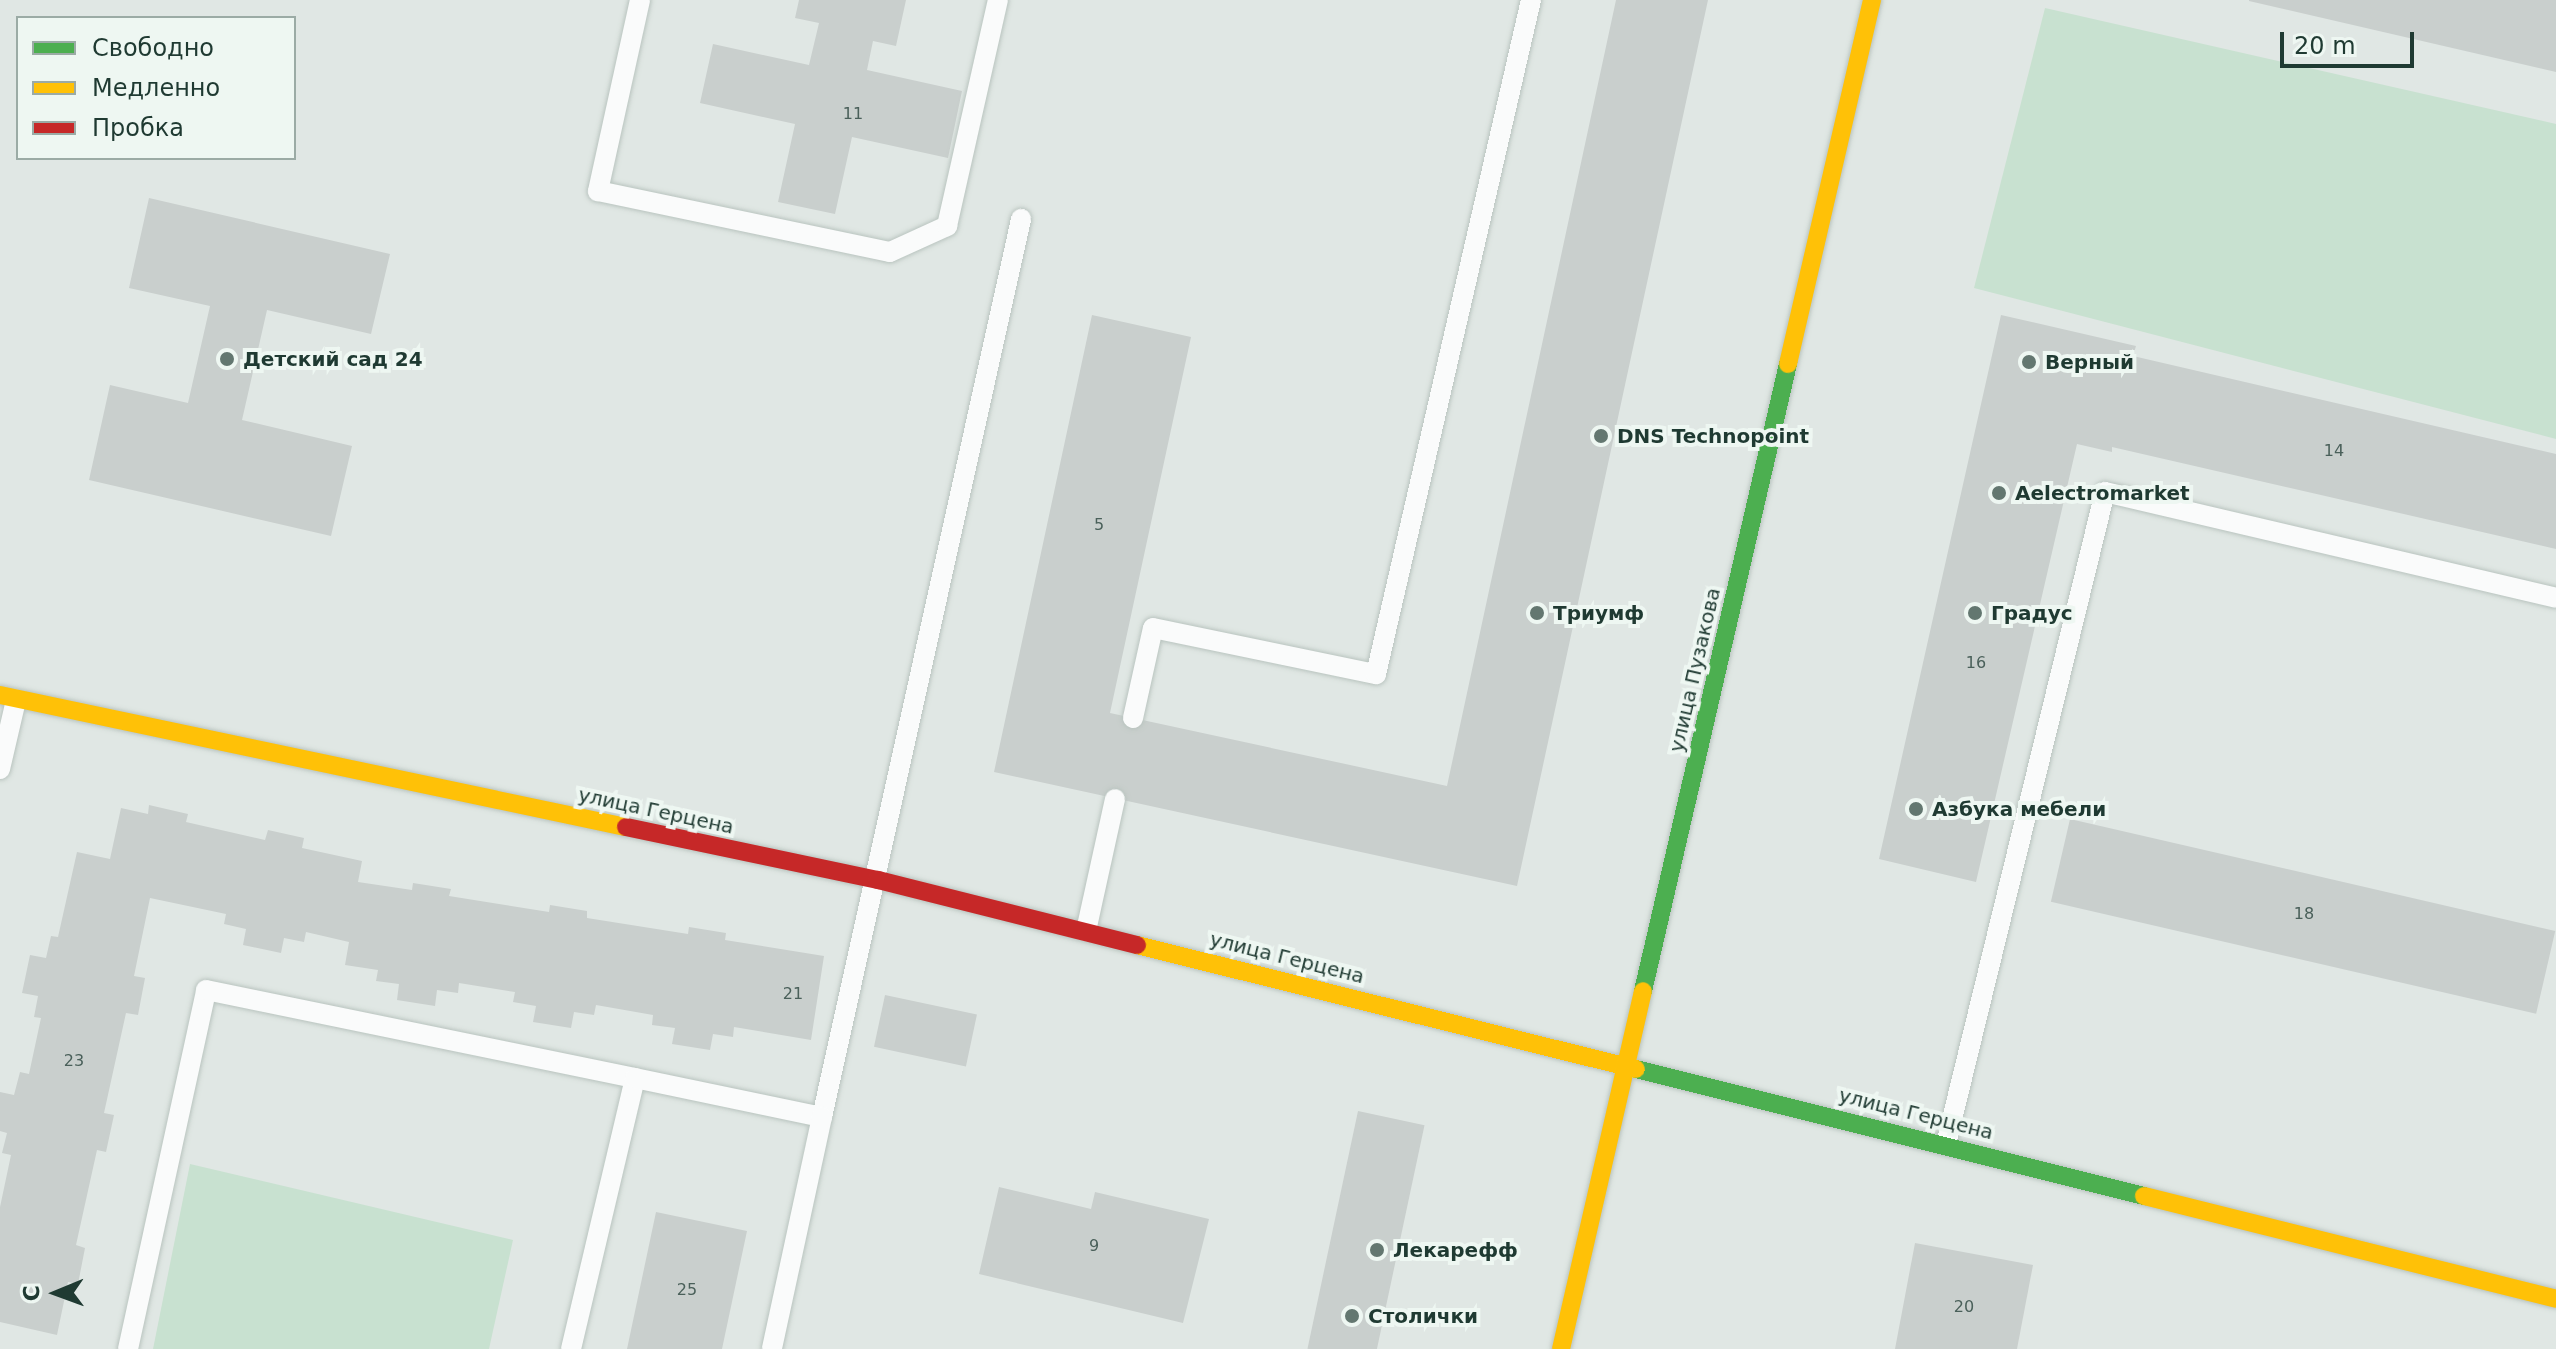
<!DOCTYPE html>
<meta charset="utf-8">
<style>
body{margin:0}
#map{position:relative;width:2556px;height:1349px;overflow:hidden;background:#e0e7e4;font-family:"DejaVu Sans",sans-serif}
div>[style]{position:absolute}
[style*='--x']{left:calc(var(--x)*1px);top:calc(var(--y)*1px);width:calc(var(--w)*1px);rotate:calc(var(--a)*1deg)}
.green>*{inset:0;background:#c8e1d0}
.building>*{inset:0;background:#c9cfcd;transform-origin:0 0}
.roads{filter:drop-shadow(0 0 2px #b9c4bf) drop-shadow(0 0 2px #b9c4bf)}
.lane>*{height:20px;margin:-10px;padding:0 10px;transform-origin:10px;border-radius:10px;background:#fafbfb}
.fast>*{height:18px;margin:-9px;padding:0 9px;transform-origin:9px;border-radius:9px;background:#4caf50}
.slow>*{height:18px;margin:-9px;padding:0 9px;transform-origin:9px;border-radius:9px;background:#ffc107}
.jam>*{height:18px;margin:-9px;padding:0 9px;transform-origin:9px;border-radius:9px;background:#c62828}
.dots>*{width:22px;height:22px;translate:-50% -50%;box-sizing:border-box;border:4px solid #eef7f2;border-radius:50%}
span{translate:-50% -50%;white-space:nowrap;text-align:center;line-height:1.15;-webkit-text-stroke:8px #eef7f2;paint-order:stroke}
.number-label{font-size:16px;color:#4a605a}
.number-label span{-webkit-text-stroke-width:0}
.poi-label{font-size:20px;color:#1f3a32;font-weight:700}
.left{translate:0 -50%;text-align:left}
.street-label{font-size:20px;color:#1f3a32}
.legend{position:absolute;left:16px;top:16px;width:280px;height:144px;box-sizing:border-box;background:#eef7f2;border:2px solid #9baba5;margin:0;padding:10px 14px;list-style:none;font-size:24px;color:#1f3a32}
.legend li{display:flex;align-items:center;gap:16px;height:40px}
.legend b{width:40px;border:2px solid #9baba5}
.north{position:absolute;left:16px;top:1253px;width:80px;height:80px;-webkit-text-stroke:6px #eef7f2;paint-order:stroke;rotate:269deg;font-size:22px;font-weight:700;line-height:32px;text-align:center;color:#1f3a32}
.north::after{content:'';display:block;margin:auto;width:28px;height:36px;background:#1f3a32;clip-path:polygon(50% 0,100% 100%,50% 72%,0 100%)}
.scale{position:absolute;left:2280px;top:32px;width:134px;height:36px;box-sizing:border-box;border:4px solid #1f3a32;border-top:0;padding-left:10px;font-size:24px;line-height:28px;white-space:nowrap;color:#1f3a32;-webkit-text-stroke:6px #eef7f2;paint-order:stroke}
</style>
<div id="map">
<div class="green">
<i style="clip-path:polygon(2045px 8px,2556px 124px,2556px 439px,1974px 288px)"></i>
<i style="clip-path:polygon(190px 1164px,513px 1240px,489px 1349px,153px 1349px)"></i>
</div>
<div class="building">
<i style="clip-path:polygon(799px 0,906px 0,896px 46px,873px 41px,867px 70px,962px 91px,948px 158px,852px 137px,835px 214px,778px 202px,795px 124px,700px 103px,713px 44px,809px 65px,819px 23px,795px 18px)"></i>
<i style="clip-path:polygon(1616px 0,1708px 0,1517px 886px,994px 772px,1092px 315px,1191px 337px,1110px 713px,1447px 786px)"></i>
<i style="clip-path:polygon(2249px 0,2556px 0,2556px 72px,2249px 1px)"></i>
<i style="clip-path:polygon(149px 198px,390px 254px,371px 334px,267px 310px,242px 420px,352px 446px,331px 536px,89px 480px,110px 385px,188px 403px,210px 306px,129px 288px)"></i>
<i style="clip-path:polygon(2001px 315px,2136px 346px,2133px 356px,2556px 454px,2556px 549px,2112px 447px,2112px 452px,2077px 444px,1976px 882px,1879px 859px)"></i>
<i style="clip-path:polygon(149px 805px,188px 814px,186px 822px,265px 840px,268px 830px,304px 838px,302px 848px,362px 861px,358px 882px,412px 890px,413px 883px,451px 889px,449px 896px,549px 912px,550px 905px,587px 911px,587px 918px,688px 934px,689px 927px,726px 933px,725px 940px,824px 956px,811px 1040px,734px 1027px,733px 1037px,713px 1034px,710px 1050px,672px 1044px,675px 1028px,652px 1025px,653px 1015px,596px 1005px,594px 1015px,574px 1012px,571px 1028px,533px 1022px,536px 1006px,513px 1002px,515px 992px,459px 983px,458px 993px,437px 990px,435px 1006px,397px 1000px,399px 984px,376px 981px,378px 970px,345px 965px,349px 942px,306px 932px,304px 942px,284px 938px,281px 953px,243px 945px,246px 929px,224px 924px,226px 914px,150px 898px,134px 976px,145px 978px,138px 1015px,126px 1013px,104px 1113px,114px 1115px,106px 1152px,97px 1150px,76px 1245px,85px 1248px,78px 1284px,68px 1282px,57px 1335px,0 1322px,0 1207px,11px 1155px,2px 1153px,7px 1133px,0 1131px,0 1092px,14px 1095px,20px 1072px,29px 1074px,41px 1018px,34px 1017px,38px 996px,22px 993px,30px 955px,46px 958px,51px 936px,58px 937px,77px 852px,110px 859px,121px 808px,148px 814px)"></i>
<i style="left:2070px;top:819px;width:498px;height:85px;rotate:13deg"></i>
<i style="left:885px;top:995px;width:94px;height:53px;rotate:12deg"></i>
<i style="left:1358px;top:1111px;width:68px;height:243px;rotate:12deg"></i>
<i style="clip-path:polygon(999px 1187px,1091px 1209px,1095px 1192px,1209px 1219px,1183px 1323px,979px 1274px)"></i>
<i style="clip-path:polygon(656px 1212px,747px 1231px,722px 1349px,627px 1349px)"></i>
<i style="clip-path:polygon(1915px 1243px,2033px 1265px,2017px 1349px,1895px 1349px)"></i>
</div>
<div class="roads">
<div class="lane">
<i style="--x:640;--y:0;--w:196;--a:102.4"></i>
<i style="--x:598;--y:191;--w:298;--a:11.8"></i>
<i style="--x:890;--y:252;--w:63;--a:-24.5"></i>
<i style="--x:947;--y:226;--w:232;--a:-77.3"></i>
<i style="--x:1133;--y:718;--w:92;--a:-77.5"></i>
<i style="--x:1153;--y:628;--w:228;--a:11.7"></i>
<i style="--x:1376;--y:674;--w:692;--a:-77.05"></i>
<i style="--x:0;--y:769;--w:71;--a:-76.9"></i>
<i style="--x:1086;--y:931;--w:135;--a:-77.6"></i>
<i style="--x:822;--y:1117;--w:920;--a:-77.5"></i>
<i style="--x:1946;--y:1144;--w:671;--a:-76.3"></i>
<i style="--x:2105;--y:492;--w:463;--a:13.2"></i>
<i style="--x:128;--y:1349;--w:367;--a:-77.7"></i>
<i style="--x:206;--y:990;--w:438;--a:11.6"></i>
<i style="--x:571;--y:1349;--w:278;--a:-76.7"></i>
<i style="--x:635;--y:1078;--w:191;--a:11.8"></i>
<i style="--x:822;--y:1117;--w:237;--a:102.2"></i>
</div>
<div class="fast">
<i style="--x:1643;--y:991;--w:644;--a:-76.98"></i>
<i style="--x:1636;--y:1069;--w:524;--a:14.04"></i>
</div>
<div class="slow">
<i style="--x:1788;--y:364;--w:374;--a:-77"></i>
<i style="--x:0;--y:695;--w:640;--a:11.91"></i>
<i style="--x:1137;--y:945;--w:514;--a:13.96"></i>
<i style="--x:2144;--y:1196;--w:425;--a:14"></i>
<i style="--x:1561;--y:1349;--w:367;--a:-77.1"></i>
</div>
<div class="jam">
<i style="--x:626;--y:827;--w:258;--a:11.9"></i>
<i style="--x:878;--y:880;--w:267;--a:14.1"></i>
</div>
</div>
<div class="dots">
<i style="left:227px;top:359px;background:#637770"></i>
<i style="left:2029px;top:362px;background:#637770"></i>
<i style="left:1601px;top:436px;background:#637770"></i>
<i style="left:1999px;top:493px;background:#637770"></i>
<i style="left:1537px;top:613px;background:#637770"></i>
<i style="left:1975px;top:613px;background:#637770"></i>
<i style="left:1916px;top:809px;background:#637770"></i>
<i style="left:1377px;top:1250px;background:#637770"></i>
<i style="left:1352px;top:1316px;background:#637770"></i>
</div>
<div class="number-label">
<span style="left:853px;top:114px">11</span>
<span style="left:2334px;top:451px">14</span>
<span style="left:1099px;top:525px">5</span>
<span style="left:1976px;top:663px">16</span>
<span style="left:2304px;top:914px">18</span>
<span style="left:793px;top:994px">21</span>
<span style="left:74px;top:1061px">23</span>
<span style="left:1094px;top:1246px">9</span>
<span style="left:687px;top:1290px">25</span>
<span style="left:1964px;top:1307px">20</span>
</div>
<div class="poi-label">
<span class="left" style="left:243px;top:359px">Детский сад 24</span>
<span class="left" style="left:2045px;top:362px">Верный</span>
<span class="left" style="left:1617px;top:436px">DNS Technopoint</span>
<span class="left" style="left:2015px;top:493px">Aelectromarket</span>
<span class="left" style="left:1553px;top:613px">Триумф</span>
<span class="left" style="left:1991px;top:613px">Градус</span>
<span class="left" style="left:1932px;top:809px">Азбука мебели</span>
<span class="left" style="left:1393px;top:1250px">Лекарефф</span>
<span class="left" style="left:1368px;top:1316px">Столички</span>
</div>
<div class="street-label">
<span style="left:1695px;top:670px;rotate:-77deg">улица Пузакова</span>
<span style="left:656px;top:811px;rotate:12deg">улица Герцена</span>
<span style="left:1287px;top:958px;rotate:14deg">улица Герцена</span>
<span style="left:1916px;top:1114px;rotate:14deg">улица Герцена</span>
</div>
<ul class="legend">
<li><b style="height:10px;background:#4caf50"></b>Свободно</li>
<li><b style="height:10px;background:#ffc107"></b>Медленно</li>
<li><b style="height:10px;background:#c62828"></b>Пробка</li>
</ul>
<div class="north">С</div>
<div class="scale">20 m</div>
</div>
